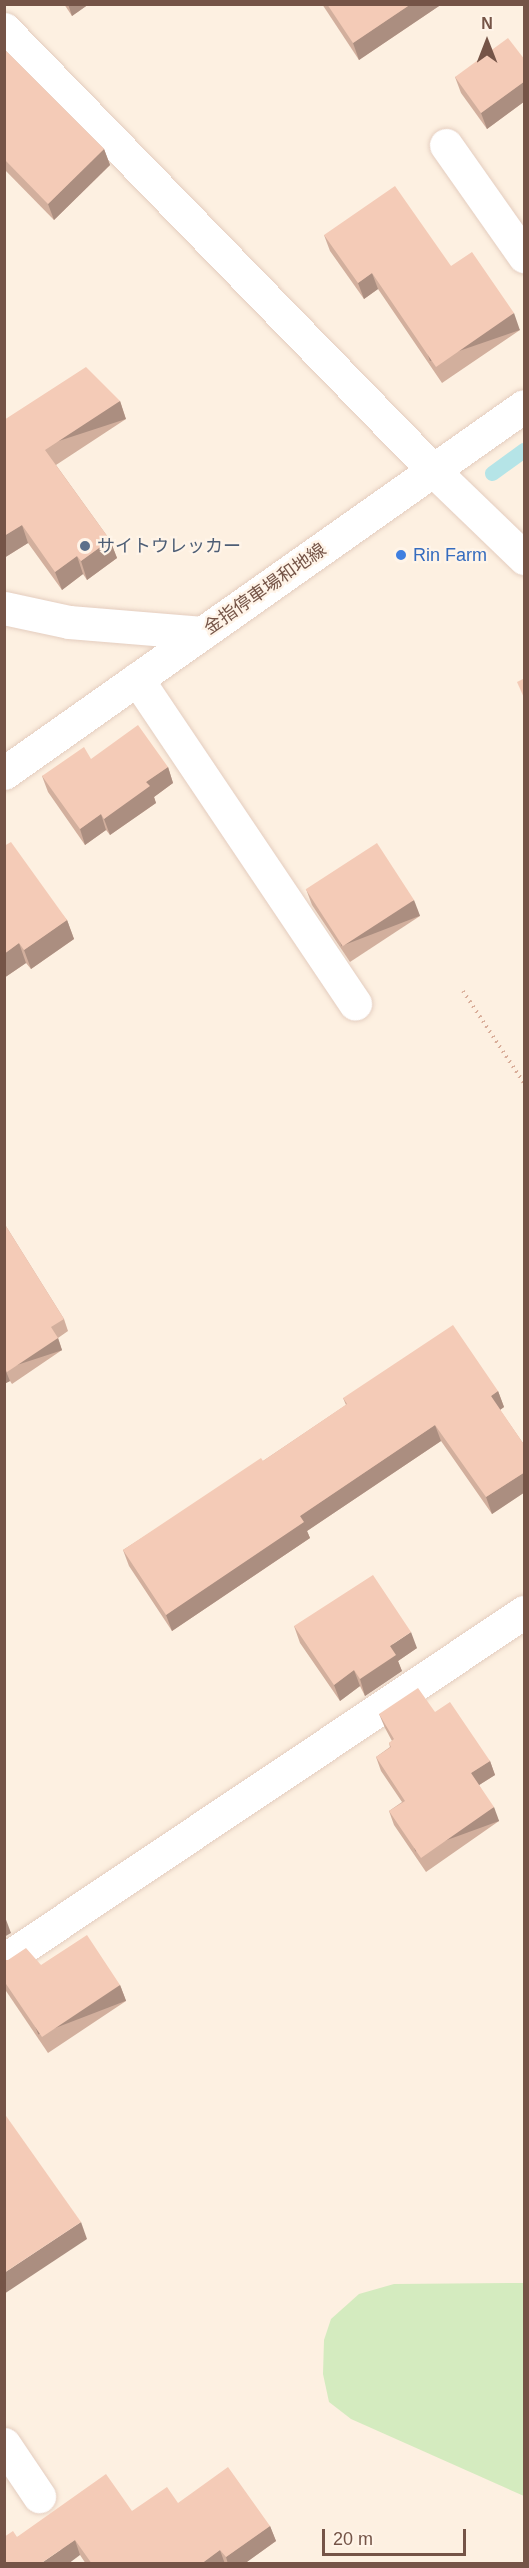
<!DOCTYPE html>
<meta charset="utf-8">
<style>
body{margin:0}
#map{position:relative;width:529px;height:2568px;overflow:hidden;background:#fdf0e1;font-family:Arial,"Noto Sans JP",sans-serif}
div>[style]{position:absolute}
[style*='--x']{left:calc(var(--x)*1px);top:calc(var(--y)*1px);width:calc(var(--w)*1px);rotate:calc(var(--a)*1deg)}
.green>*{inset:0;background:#d4ebbf}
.stream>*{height:15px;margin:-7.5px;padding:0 7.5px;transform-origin:7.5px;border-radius:7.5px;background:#b5e4e7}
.path>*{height:4px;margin-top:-2px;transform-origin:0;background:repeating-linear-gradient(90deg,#d9ae9a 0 1.5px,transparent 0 6px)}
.roads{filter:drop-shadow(0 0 2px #e4cdbf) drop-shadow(0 0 2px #e4cdbf)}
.street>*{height:33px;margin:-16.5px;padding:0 16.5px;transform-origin:16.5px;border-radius:16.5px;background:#fff}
.secondary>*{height:33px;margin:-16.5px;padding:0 16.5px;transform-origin:16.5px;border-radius:16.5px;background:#fff}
.wall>*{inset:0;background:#d2af9d}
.shaded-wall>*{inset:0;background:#ab8e80;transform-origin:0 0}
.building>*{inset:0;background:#f4cbb7;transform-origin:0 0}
.dots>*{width:16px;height:16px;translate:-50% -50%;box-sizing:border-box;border:3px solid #fff4e8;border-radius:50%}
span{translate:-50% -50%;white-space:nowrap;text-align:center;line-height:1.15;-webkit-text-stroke:4.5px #fff4e8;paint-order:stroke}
.service-label{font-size:18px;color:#4e5e75}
.left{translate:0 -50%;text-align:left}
.shop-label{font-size:18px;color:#366cbe}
.street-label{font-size:18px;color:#755447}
.frame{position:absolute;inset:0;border:6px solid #755447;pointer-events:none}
.north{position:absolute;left:457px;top:12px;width:60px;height:60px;-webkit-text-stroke:4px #fff4e8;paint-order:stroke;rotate:0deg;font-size:16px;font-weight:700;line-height:24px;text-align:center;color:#755447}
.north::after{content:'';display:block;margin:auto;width:21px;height:27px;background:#755447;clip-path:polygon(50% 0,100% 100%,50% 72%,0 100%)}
.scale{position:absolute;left:322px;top:2529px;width:144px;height:27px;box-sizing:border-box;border:3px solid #755447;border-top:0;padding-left:8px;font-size:18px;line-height:21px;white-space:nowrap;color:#755447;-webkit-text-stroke:4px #fff4e8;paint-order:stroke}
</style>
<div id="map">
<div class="green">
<i style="clip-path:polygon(524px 2283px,524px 2496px,351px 2419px,329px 2402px,323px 2374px,324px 2340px,331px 2319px,359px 2294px,394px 2284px)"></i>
</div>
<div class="stream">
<i style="--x:492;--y:473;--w:39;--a:-36"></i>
</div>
<div class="path">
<i style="--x:463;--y:991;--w:110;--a:56.5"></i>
</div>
<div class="roads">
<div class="street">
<i style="--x:4;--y:29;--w:615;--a:45.79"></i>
<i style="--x:433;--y:470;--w:127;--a:44"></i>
<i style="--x:446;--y:145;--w:136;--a:54.9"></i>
<i style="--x:4;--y:608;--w:66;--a:12.2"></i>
<i style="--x:69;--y:622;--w:134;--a:4.7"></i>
<i style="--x:137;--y:679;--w:391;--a:56.1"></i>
<i style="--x:4;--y:1960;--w:626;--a:-33.79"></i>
<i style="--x:4;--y:2444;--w:63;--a:56.1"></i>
</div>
<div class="secondary">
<i style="--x:4;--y:773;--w:636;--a:-35.21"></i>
</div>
</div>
<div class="wall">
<i style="clip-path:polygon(64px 4px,89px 4px,72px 16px)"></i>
<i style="clip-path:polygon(322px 4px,442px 4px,359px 60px)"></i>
<i style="clip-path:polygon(4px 49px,104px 149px,110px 165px,54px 220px,4px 169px)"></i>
<i style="clip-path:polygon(525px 60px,525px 101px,487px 129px,461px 93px,455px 77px)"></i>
<i style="clip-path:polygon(324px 235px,451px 266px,520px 330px,442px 383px,378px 289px,364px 299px,330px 251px)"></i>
<i style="clip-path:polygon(120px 401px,126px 419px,56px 465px,110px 540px,117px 558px,87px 580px,83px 574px,62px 590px,28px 543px,4px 558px,4px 420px)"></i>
<i style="clip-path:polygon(91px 759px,168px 767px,173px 783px,154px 797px,156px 803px,110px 835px,106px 830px,85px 845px,48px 792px,42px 776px)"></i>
<i style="clip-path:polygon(4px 846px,67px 920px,74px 939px,31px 969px,26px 963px,4px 978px)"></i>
<i style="clip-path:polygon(306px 889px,420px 916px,350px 962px,312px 905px)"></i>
<i style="clip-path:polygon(4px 1223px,64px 1319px,68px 1331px,58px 1338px,62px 1350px,12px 1384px,10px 1381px,4px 1384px)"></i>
<i style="clip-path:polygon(498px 1391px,504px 1407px,500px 1410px,525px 1446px,525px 1492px,492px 1514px,441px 1441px,307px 1531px,310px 1538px,172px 1631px,129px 1566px,123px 1550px,263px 1461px,346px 1405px,343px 1398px)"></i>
<i style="clip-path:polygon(294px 1626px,417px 1648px,398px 1661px,402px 1671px,365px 1696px,360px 1686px,340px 1701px,300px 1643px)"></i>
<i style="clip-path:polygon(435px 1712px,490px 1761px,495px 1775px,479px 1785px,499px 1821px,426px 1872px,394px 1825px,389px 1811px,402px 1802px,381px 1771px,376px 1757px,390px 1747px,389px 1743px,392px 1741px,385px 1728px,379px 1714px)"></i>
<i style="clip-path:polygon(4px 1960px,41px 1965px,120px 1985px,126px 2001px,48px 2053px,4px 1988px)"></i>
<i style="clip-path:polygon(178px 2503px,270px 2526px,276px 2541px,244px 2564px,86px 2564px,80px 2555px,17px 2537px,132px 2511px)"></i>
</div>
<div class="shaded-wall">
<i style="clip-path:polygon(68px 4px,89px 4px,72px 16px)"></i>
<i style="clip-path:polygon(411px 4px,442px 4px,359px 60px,353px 43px)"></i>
<i style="clip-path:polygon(525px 81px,525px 101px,487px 129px,481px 113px)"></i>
<i style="clip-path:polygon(104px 149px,110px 165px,54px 220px,48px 204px)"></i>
<i style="clip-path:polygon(372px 273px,378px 289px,364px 299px,358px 283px)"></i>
<i style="left:514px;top:313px;width:18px;height:95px;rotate:71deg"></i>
<i style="left:120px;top:401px;width:19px;height:90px;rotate:72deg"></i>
<i style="clip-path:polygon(22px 525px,28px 543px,4px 558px,4px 536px)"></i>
<i style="clip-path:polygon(110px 540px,117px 558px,87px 580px,81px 561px)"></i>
<i style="clip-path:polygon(77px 556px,83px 574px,62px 590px,55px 572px)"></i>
<i style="clip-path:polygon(168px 767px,173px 783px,154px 797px,156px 803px,110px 835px,104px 819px,146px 782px)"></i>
<i style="clip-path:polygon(101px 814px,106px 830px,85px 845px,80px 829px)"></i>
<i style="left:414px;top:900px;width:17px;height:84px;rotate:69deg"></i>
<i style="clip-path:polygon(67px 920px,74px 939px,31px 969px,24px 950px)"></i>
<i style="clip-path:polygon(19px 943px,26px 963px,4px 978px,4px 954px)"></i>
<i style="left:58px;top:1338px;width:13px;height:61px;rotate:72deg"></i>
<i style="clip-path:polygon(4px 1369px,5px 1369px,10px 1381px,4px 1384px)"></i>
<i style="clip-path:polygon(498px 1391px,504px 1407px,497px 1412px,491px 1396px)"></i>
<i style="clip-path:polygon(435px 1425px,441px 1441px,307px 1531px,310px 1538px,172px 1631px,166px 1615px,300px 1516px)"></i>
<i style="clip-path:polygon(525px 1472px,525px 1492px,492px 1514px,486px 1497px)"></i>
<i style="clip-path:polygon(411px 1632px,417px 1648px,398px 1661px,402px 1671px,365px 1696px,360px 1679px,390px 1646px)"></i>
<i style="clip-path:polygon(354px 1670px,360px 1686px,340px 1701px,334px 1685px)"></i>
<i style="clip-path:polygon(490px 1761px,495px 1775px,476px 1787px,471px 1773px)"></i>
<i style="left:494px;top:1807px;width:15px;height:89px;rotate:70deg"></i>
<i style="clip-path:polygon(5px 1917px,11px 1933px,4px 1937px,4px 1918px)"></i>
<i style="left:120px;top:1985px;width:17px;height:94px;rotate:69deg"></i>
<i style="clip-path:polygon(81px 2222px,87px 2239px,4px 2294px,4px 2273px)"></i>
<i style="clip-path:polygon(270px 2526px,276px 2541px,244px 2564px,228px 2564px,226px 2557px)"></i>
<i style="clip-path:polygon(75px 2540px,80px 2555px,68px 2564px,40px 2564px)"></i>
<i style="clip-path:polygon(220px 2550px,225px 2564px,201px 2564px)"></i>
</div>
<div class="building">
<i style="clip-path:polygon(327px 4px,411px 4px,353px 43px)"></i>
<i style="clip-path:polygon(508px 38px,525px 60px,525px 81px,481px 113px,455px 77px)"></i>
<i style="clip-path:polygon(4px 49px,104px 149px,48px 204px,4px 159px)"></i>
<i style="clip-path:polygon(395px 186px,451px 266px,472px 252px,514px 313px,436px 367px,372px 273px,358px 283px,324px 235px)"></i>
<i style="clip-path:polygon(86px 367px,120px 401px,45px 450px,110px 540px,81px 561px,77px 556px,55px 572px,22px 525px,4px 536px,4px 420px)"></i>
<i style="clip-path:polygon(525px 678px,525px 700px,517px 682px)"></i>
<i style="clip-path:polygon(138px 725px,168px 767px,146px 782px,150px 786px,104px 819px,101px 814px,80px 829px,42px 776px,84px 747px,91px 759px)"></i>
<i style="clip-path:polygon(11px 842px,67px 920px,24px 950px,19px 943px,4px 954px,4px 846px)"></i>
<i style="left:377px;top:843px;width:68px;height:85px;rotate:57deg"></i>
<i style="clip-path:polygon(4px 1223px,64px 1319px,51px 1327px,58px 1338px,7px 1372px,5px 1369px,4px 1369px)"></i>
<i style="clip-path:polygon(453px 1325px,498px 1391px,491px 1396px,525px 1446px,525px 1472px,486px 1497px,435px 1425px,300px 1516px,304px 1522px,166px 1615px,123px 1550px,261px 1458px,263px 1461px,347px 1404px,343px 1398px)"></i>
<i style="clip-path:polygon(373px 1575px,411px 1632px,390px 1646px,396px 1655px,360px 1679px,354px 1670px,334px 1685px,294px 1626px)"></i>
<i style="clip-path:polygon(418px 1688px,435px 1712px,450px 1702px,490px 1761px,471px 1773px,494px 1807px,421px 1858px,389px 1811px,405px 1801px,376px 1757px,391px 1747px,389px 1743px,394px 1739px,379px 1714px)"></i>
<i style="clip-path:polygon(87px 1935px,120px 1985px,42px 2037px,4px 1981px,4px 1960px,8px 1960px,26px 1948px,41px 1965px)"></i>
<i style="clip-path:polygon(4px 2113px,81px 2222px,4px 2273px)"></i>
<i style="clip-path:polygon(228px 2467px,270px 2526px,226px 2557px,220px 2550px,201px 2564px,92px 2564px,75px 2540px,40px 2564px,4px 2564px,4px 2537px,13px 2531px,17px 2537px,106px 2474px,132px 2511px,167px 2487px,178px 2503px)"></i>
</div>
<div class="dots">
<i style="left:85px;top:546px;background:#5c6f8a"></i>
<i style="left:401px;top:555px;background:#3f7fe0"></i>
</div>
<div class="service-label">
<span class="left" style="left:97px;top:546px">サイトウレッカー</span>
</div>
<div class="shop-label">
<span class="left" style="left:413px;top:555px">Rin Farm</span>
</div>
<div class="street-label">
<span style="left:265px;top:589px;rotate:-35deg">金指停車場和地線</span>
</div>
<div class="frame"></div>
<div class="north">N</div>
<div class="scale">20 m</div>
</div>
